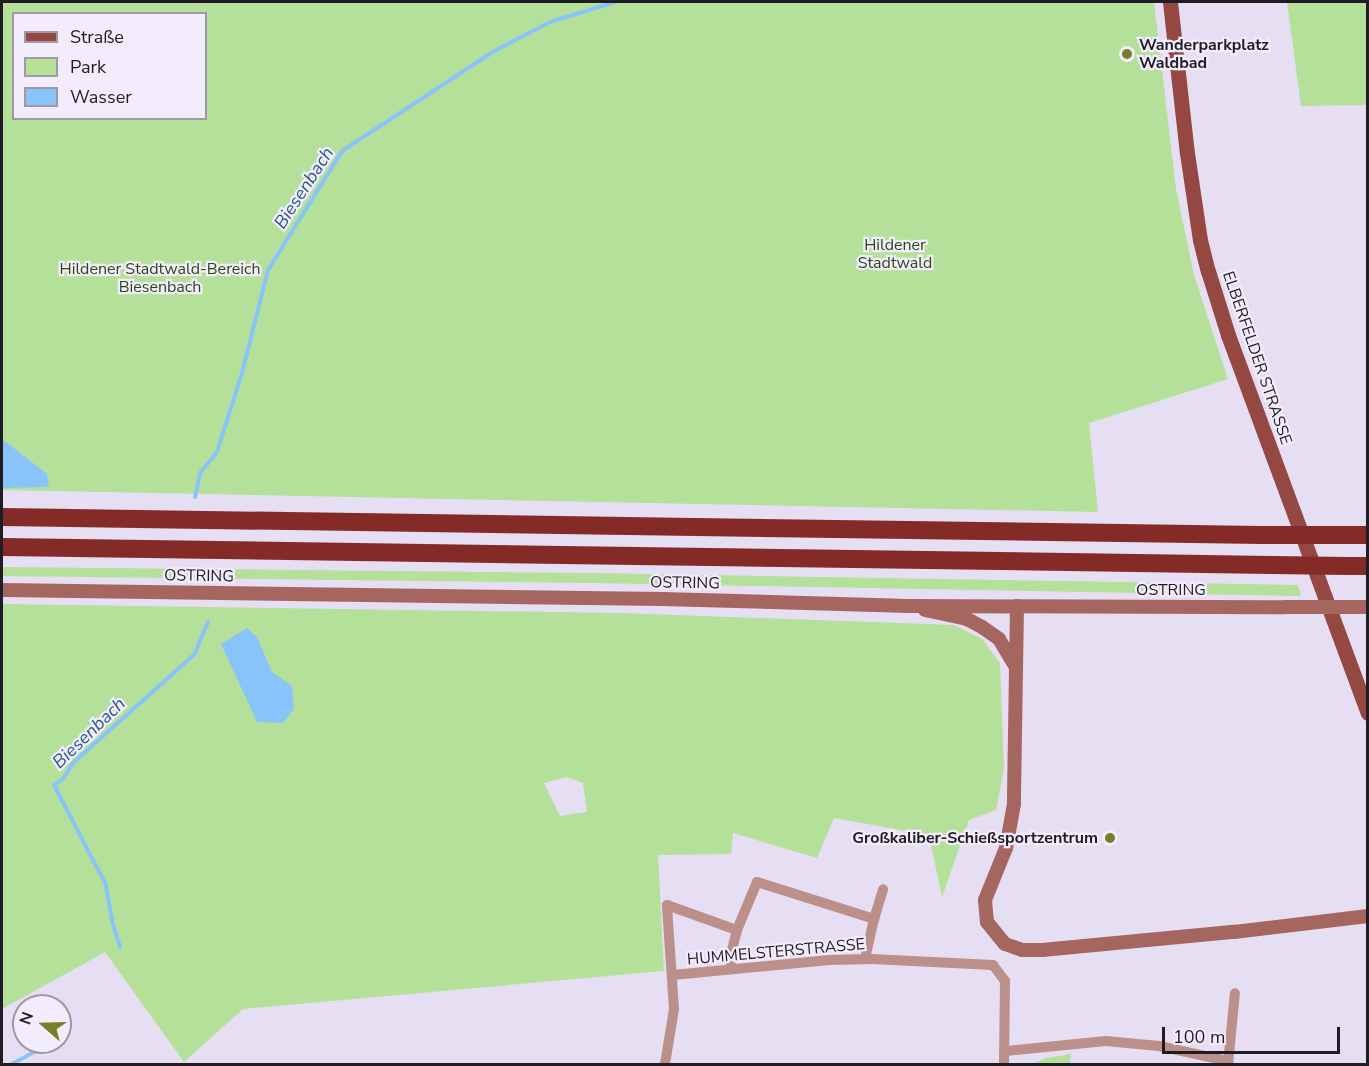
<!DOCTYPE html>
<meta charset="utf-8">
<style>
body{margin:0}
#map{position:relative;width:1369px;height:1066px;overflow:hidden;background:#e6def2;font-family:"Nunito Sans",sans-serif}
div>[style]{position:absolute}
[style*='--x']{left:calc(var(--x)*1px);top:calc(var(--y)*1px);width:calc(var(--w)*1px);rotate:calc(var(--a)*1deg)}
.green>*{inset:0;background:#b4e09a}
.water>*{inset:0;background:#88c4f9}
.stream>*{height:4px;margin:-2px;padding:0 2px;transform-origin:2px;border-radius:2px;background:#88c4f9}
.street>*{height:10px;margin:-5px;padding:0 5px;transform-origin:5px;border-radius:5px;background:#bc8f8a}
.secondary>*{height:14px;margin:-7px;padding:0 7px;transform-origin:7px;border-radius:7px;background:#a66660}
.primary>*{height:15px;margin:-7.5px;padding:0 7.5px;transform-origin:7.5px;border-radius:7.5px;background:#944841}
.highway>*{height:18px;margin:-9px;padding:0 9px;transform-origin:9px;border-radius:9px;background:#842b27}
.secondary-bridge>*{height:14px;margin:-7px;padding:0 7px;transform-origin:7px;border-radius:7px;background:#a66660}
.highway-bridge>*{height:18px;margin:-9px;padding:0 9px;transform-origin:9px;border-radius:9px;background:#842b27}
.dots>*{width:16px;height:16px;translate:-50% -50%;box-sizing:border-box;border:3px solid #f3ecfc;border-radius:50%}
span{translate:-50% -50%;white-space:nowrap;text-align:center;line-height:1.15;-webkit-text-stroke:4.5px #f3ecfc;paint-order:stroke}
.poi-label{font-size:16px;color:#1f1c23;font-weight:700}
.left{translate:0 -50%;text-align:left}
.right{translate:-100% -50%;text-align:right}
.park-label{font-size:16px;color:#28480e}
.street-label{font-size:16px;color:#1f1c23}
.water-label{font-size:18px;color:#255b87;font-style:italic}
.frame{position:absolute;inset:0;border:3px solid #1f1c23;pointer-events:none}
.legend{position:absolute;left:12px;top:12px;width:195px;height:108px;box-sizing:border-box;background:#f3ecfc;border:2px solid #9e99a5;margin:0;padding:8px 10px;list-style:none;font-size:18px;color:#1f1c23}
.legend li{display:flex;align-items:center;gap:12px;height:30px}
.legend b{width:30px;border:2px solid #9e99a5}
.north{position:absolute;left:12px;top:994px;width:60px;height:60px;box-sizing:border-box;background:#f3ecfc;border:2px solid #9e99a5;border-radius:50%;rotate:290deg;font-size:16px;font-weight:700;line-height:24px;text-align:center;color:#1f1c23}
.north::after{content:'';display:block;margin:auto;width:21px;height:27px;background:#787f29;clip-path:polygon(50% 0,100% 100%,50% 72%,0 100%)}
.scale{position:absolute;left:1162px;top:1027px;width:178px;height:27px;box-sizing:border-box;border:3px solid #1f1c23;border-top:0;padding-left:8px;font-size:18px;line-height:21px;white-space:nowrap;color:#1f1c23;-webkit-text-stroke:4px #f3ecfc;paint-order:stroke}
</style>
<div id="map">
<div class="green">
<i style="clip-path:polygon(evenodd,2px 2px,1154px 2px,1176px 189px,1194px 275px,1228px 379px,1089px 423px,1098px 512px,2px 490px,2px 2px,14px 14px,206px 14px,206px 118px,14px 118px,14px 14px)"></i>
<i style="clip-path:polygon(1287px 2px,1367px 2px,1367px 105px,1301px 106px)"></i>
<i style="clip-path:polygon(2px 567px,593px 573px,1298px 585px,1301px 596px,592px 583px,2px 576px)"></i>
<i style="clip-path:polygon(evenodd,2px 604px,620px 613px,954px 625px,982px 639px,1000px 663px,1004px 769px,996px 810px,969px 820px,942px 897px,929px 835px,834px 818px,817px 858px,733px 833px,731px 854px,658px 855px,664px 971px,243px 1009px,184px 1062px,105px 952px,2px 1009px,2px 604px,566px 777px,583px 783px,587px 812px,560px 816px,544px 783px,566px 777px)"></i>
<i style="clip-path:polygon(1071px 1054px,1070px 1064px,1031px 1064px,1047px 1058px)"></i>
</div>
<div class="water">
<i style="clip-path:polygon(2px 439px,47px 474px,49px 487px,2px 488px)"></i>
<i style="clip-path:polygon(247px 628px,257px 637px,272px 672px,292px 686px,294px 709px,283px 723px,257px 722px,221px 644px)"></i>
</div>
<div class="stream">
<i style="--x:195;--y:497;--w:25;--a:-78"></i>
<i style="--x:200;--y:473;--w:27;--a:-51"></i>
<i style="--x:217;--y:452;--w:83;--a:-72.4"></i>
<i style="--x:242;--y:373;--w:106;--a:-75.8"></i>
<i style="--x:268;--y:270;--w:140;--a:-58.1"></i>
<i style="--x:342;--y:151;--w:184;--a:-33.3"></i>
<i style="--x:496;--y:50;--w:61;--a:-27.4"></i>
<i style="--x:550;--y:22;--w:69;--a:-16.9"></i>
<i style="--x:120;--y:947;--w:28;--a:-107"></i>
<i style="--x:112;--y:920;--w:36;--a:-100"></i>
<i style="--x:106;--y:885;--w:113;--a:-117.5"></i>
<i style="--x:54;--y:785;--w:11;--a:-34"></i>
<i style="--x:63;--y:779;--w:19;--a:-58"></i>
<i style="--x:73;--y:763;--w:162;--a:-41.8"></i>
<i style="--x:194;--y:655;--w:36;--a:-67"></i>
<i style="--x:60;--y:1038;--w:9;--a:-27"></i>
<i style="--x:12;--y:1064;--w:47;--a:-28.2"></i>
</div>
<div class="street">
<i style="--x:874;--y:919;--w:31;--a:-73"></i>
<i style="--x:731;--y:969;--w:15;--a:-90"></i>
<i style="--x:731;--y:954;--w:25;--a:-76"></i>
<i style="--x:737;--y:930;--w:52;--a:-67.4"></i>
<i style="--x:757;--y:882;--w:123;--a:17.5"></i>
<i style="--x:874;--y:919;--w:41;--a:102.7"></i>
<i style="--x:673;--y:975;--w:157;--a:-5.5"></i>
<i style="--x:829;--y:960;--w:43;--a:-1.3"></i>
<i style="--x:872;--y:959;--w:121;--a:2.8"></i>
<i style="--x:993;--y:965;--w:20;--a:53"></i>
<i style="--x:1005;--y:981;--w:83;--a:90.7"></i>
<i style="--x:1006;--y:1051;--w:100;--a:-5.7"></i>
<i style="--x:1106;--y:1041;--w:53;--a:5.4"></i>
<i style="--x:1159;--y:1046;--w:71;--a:12.3"></i>
<i style="--x:665;--y:1064;--w:56;--a:-80.7"></i>
<i style="--x:674;--y:1009;--w:104;--a:-93.9"></i>
<i style="--x:667;--y:905;--w:74;--a:19.7"></i>
<i style="--x:1228;--y:1064;--w:71;--a:-84.4"></i>
</div>
<div class="secondary">
<i style="--x:2;--y:590;--w:660;--a:0.78"></i>
<i style="--x:662;--y:599;--w:247;--a:1.6"></i>
<i style="--x:909;--y:606;--w:376;--a:0.2"></i>
<i style="--x:1017;--y:606;--w:198;--a:90.9"></i>
<i style="--x:1014;--y:804;--w:45;--a:100.3"></i>
<i style="--x:1006;--y:848;--w:56;--a:112"></i>
<i style="--x:985;--y:900;--w:22;--a:85"></i>
<i style="--x:987;--y:922;--w:28;--a:51"></i>
<i style="--x:1005;--y:944;--w:18;--a:19"></i>
<i style="--x:1022;--y:950;--w:20;--a:0"></i>
<i style="--x:1042;--y:950;--w:193;--a:-5.4"></i>
<i style="--x:1234;--y:932;--w:135;--a:-6.8"></i>
<i style="--x:925;--y:610;--w:43;--a:12.1"></i>
<i style="--x:967;--y:619;--w:17;--a:28"></i>
<i style="--x:982;--y:627;--w:21;--a:35"></i>
<i style="--x:999;--y:639;--w:33;--a:59"></i>
</div>
<div class="primary">
<i style="--x:1170;--y:2;--w:152;--a:83.6"></i>
<i style="--x:1187;--y:153;--w:88;--a:81.5"></i>
<i style="--x:1200;--y:240;--w:32;--a:76"></i>
<i style="--x:1208;--y:271;--w:67;--a:72.6"></i>
<i style="--x:1228;--y:335;--w:403;--a:69.7"></i>
</div>
<div class="highway">
<i style="--x:2;--y:517;--w:1260;--a:0.82"></i>
<i style="--x:1334;--y:535;--w:34;--a:0"></i>
<i style="--x:2;--y:547;--w:1270;--a:0.81"></i>
<i style="--x:1348;--y:566;--w:20;--a:0"></i>
</div>
<div class="secondary-bridge">
<i style="--x:1285;--y:607;--w:81;--a:0"></i>
</div>
<div class="highway-bridge">
<i style="--x:1262;--y:535;--w:72;--a:0"></i>
<i style="--x:1272;--y:565;--w:76;--a:0.8"></i>
</div>
<div class="dots">
<i style="left:1127px;top:54px;background:#787f29"></i>
<i style="left:1110px;top:838px;background:#787f29"></i>
</div>
<div class="poi-label">
<span class="left" style="left:1139px;top:54px">Wanderparkplatz<br>Waldbad</span>
<span class="right" style="left:1098px;top:838px">Großkaliber-Schießsportzentrum</span>
</div>
<div class="park-label">
<span style="left:895px;top:254px">Hildener<br>Stadtwald</span>
<span style="left:160px;top:278px">Hildener Stadtwald-Bereich<br>Biesenbach</span>
</div>
<div class="street-label">
<span style="left:1257px;top:358px;rotate:71deg">ELBERFELDER STRASSE</span>
<span style="left:199px;top:576px;rotate:1deg">OSTRING</span>
<span style="left:685px;top:583px;rotate:1deg">OSTRING</span>
<span style="left:1171px;top:590px">OSTRING</span>
<span style="left:776px;top:952px;rotate:-5deg">HUMMELSTERSTRASSE</span>
</div>
<div class="water-label">
<span style="left:304px;top:188px;rotate:-57deg">Biesenbach</span>
<span style="left:89px;top:733px;rotate:-44deg">Biesenbach</span>
</div>
<div class="frame"></div>
<ul class="legend">
<li><b style="height:8px;background:#944841"></b>Straße</li>
<li><b style="height:16px;background:#b4e09a"></b>Park</li>
<li><b style="height:16px;background:#88c4f9"></b>Wasser</li>
</ul>
<div class="north">N</div>
<div class="scale">100 m</div>
</div>
